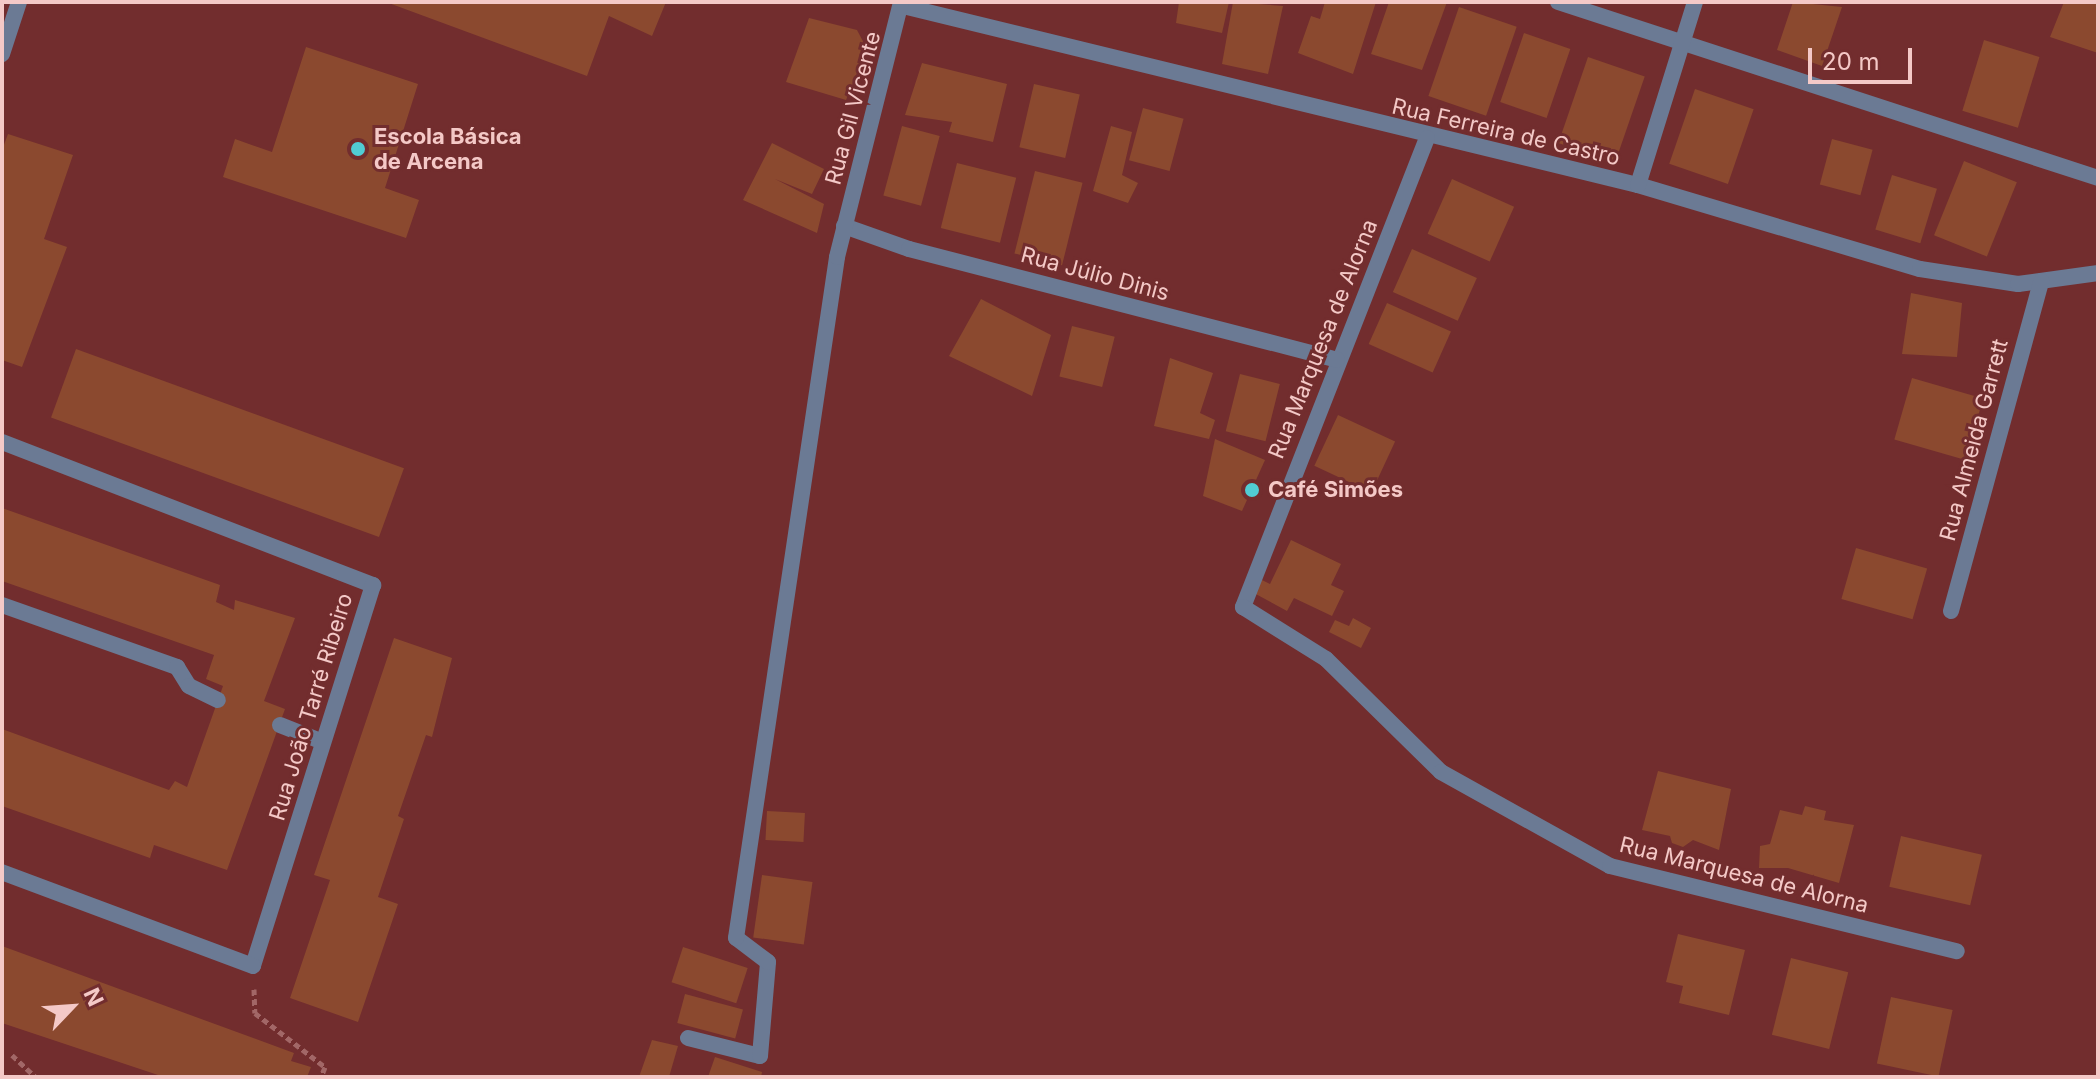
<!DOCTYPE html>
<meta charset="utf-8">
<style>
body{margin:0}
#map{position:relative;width:2100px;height:1079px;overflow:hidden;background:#722d2e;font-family:Inter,sans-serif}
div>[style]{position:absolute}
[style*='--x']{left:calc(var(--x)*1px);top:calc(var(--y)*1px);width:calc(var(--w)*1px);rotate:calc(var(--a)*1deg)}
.building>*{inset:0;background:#8b492f;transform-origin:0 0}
.path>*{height:5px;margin-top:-2.5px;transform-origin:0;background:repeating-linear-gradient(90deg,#a26767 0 6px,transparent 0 10px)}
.lane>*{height:16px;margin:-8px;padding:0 8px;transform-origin:8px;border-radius:8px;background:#6b7a94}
.street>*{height:16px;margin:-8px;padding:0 8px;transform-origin:8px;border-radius:8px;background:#6b7a94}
.dots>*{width:22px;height:22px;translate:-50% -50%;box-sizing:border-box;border:4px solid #722d2e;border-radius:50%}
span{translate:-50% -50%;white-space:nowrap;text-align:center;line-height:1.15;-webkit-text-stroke:6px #722d2e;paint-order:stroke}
.street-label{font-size:22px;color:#f4c9c7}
.poi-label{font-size:22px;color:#f4c9c7;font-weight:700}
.left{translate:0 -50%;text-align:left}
.frame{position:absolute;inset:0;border:4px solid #f4c9c7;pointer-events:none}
.north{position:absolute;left:32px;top:967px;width:80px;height:80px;-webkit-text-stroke:6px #722d2e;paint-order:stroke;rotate:65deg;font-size:22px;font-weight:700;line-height:32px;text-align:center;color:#f4c9c7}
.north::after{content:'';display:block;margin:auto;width:28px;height:36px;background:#f4c9c7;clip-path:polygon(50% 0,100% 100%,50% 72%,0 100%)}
.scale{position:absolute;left:1808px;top:48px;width:104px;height:36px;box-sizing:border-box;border:4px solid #f4c9c7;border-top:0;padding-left:10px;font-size:24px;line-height:28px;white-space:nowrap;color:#f4c9c7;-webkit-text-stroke:6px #722d2e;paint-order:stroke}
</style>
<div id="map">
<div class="building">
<i style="clip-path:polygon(386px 2px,666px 2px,652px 36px,609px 16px,587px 76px)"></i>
<i style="clip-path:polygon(1179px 2px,1229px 2px,1222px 33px,1176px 23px)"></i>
<i style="clip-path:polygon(1233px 2px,1283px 6px,1268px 74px,1222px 64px)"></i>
<i style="clip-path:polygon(1325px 2px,1376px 2px,1353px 74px,1298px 53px,1311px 16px,1320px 19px)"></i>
<i style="clip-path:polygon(1389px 2px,1447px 2px,1422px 70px,1371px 54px)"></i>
<i style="clip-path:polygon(1793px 2px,1842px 7px,1822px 66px,1777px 50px)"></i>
<i style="clip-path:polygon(2064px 2px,2098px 4px,2098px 53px,2050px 37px)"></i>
<i style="left:1459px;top:7px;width:61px;height:94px;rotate:19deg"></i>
<i style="clip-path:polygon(809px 18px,857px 30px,867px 49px,846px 100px,786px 82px)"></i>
<i style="left:1524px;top:33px;width:49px;height:73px;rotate:19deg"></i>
<i style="left:1984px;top:40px;width:58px;height:74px;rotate:17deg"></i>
<i style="clip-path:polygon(306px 47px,418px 84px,385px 188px,419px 200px,406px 238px,223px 177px,235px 139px,272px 152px)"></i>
<i style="left:1588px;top:57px;width:60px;height:91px;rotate:19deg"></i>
<i style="clip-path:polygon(922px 63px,1007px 84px,993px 142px,949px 132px,952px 122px,905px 115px)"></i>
<i style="left:1034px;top:84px;width:47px;height:65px;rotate:13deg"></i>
<i style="left:1695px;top:89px;width:62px;height:79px;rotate:19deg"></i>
<i style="left:1143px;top:108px;width:42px;height:54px;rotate:15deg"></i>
<i style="left:902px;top:126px;width:39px;height:72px;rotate:15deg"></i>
<i style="clip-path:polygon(1111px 126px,1132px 132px,1122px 175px,1138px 183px,1128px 203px,1093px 191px)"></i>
<i style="clip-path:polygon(8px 134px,73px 155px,44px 239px,67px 247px,22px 367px,2px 360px,2px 150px)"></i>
<i style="left:1832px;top:139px;width:42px;height:47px;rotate:15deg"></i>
<i style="clip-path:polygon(772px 143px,824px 169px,812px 194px,775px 179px,824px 204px,817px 233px,743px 200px)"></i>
<i style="left:1964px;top:161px;width:57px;height:80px;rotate:22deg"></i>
<i style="left:957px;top:163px;width:61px;height:67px;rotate:14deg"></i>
<i style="left:1035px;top:171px;width:49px;height:85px;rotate:14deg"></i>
<i style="left:1892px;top:175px;width:47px;height:57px;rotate:17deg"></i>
<i style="left:1452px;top:179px;width:68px;height:60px;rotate:24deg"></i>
<i style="left:1412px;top:249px;width:71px;height:47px;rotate:24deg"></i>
<i style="clip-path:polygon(1911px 293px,1962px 303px,1957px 357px,1902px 354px)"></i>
<i style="clip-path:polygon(981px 299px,1051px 335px,1032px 396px,949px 356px)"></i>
<i style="left:1387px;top:303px;width:70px;height:45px;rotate:24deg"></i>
<i style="left:1072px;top:326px;width:44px;height:52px;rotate:14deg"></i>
<i style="left:76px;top:349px;width:349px;height:73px;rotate:20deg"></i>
<i style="clip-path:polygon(1170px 358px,1213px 373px,1200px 413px,1215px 420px,1209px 439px,1154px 426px)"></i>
<i style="left:1240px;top:374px;width:41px;height:59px;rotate:14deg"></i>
<i style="left:1912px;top:378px;width:74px;height:64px;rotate:16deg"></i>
<i style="left:1338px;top:415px;width:63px;height:56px;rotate:25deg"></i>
<i style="clip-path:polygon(1215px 439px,1265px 460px,1242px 511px,1203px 496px)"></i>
<i style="clip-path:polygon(2px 508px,220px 585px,216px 602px,234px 610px,235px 600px,295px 618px,264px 701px,285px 709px,227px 870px,154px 845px,150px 858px,2px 806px,2px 729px,169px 790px,175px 781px,187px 787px,223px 686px,206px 679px,214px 655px,2px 581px)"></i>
<i style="clip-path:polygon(1291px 540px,1341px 564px,1331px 585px,1344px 591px,1332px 616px,1294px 598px,1287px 611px,1252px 592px,1260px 579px,1270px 584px)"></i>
<i style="left:1856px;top:548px;width:74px;height:53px;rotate:16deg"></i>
<i style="clip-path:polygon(1353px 618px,1371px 628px,1361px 648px,1329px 632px,1335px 620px,1349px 626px)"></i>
<i style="clip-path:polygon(394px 638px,452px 658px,432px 737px,426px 735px,398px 816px,404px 819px,378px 897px,398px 904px,358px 1022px,290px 998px,330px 880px,314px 875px)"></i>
<i style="clip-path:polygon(1658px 771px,1731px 789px,1719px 850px,1693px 840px,1683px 847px,1672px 843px,1670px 836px,1642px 830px)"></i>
<i style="clip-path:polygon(1805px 806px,1826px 811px,1824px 820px,1854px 825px,1839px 883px,1788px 868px,1759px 868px,1760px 846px,1770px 844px,1780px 810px,1802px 815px)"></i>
<i style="left:767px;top:811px;width:38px;height:29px;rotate:3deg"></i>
<i style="left:1901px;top:836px;width:83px;height:52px;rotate:13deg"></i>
<i style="left:762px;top:875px;width:51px;height:63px;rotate:8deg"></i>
<i style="clip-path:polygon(1678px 934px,1745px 950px,1729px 1015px,1679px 1003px,1683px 986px,1666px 982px)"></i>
<i style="clip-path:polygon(2px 946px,294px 1053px,291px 1061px,311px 1067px,307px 1077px,164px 1077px,2px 1023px)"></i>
<i style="left:683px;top:947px;width:68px;height:37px;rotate:18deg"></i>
<i style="left:1791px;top:958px;width:59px;height:79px;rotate:14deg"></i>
<i style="left:685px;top:994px;width:60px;height:30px;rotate:15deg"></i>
<i style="left:1891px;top:997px;width:63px;height:68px;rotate:12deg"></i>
<i style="clip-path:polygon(652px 1040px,678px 1046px,669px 1077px,639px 1077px)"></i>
<i style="clip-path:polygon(715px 1057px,762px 1072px,761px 1077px,708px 1077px)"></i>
</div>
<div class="path">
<i style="--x:254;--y:989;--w:24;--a:88"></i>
<i style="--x:255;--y:1013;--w:88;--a:37.6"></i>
<i style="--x:325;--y:1067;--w:11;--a:112"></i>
<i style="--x:12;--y:1055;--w:33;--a:43"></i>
</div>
<div class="lane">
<i style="--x:2;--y:605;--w:186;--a:19.5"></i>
<i style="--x:177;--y:667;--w:22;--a:58"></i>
<i style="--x:189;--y:686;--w:32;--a:26"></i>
<i style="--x:280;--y:725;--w:46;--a:21.6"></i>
</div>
<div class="street">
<i style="--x:1558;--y:2;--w:568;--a:18.05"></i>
<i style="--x:903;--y:6;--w:756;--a:13.69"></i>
<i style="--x:1638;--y:185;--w:294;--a:16.6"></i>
<i style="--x:1920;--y:269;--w:99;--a:8.7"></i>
<i style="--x:2018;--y:284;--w:81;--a:-7.8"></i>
<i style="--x:2;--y:54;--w:55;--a:-71.9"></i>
<i style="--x:1427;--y:138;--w:504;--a:111.42"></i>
<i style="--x:1243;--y:607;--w:98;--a:32.1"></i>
<i style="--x:1326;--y:659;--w:161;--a:44.5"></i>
<i style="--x:1441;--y:772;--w:193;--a:29.1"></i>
<i style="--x:1610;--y:866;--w:357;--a:13.8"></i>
<i style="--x:1638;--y:185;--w:192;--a:-72.7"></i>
<i style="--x:844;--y:226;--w:69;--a:19.5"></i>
<i style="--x:909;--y:249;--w:442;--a:14.5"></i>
<i style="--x:2;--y:442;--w:398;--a:21.1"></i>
<i style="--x:373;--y:585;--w:399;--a:107.5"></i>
<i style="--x:253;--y:966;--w:268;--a:-159.5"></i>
<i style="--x:1951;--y:611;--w:342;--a:-74.7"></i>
<i style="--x:688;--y:1038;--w:74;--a:14"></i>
<i style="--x:760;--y:1056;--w:94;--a:-85.1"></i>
<i style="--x:768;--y:962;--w:40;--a:-143"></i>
<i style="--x:736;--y:938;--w:688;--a:-81.56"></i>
<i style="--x:837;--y:257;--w:263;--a:-75.9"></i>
</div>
<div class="dots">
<i style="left:358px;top:149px;background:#51ccd4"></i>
<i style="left:1252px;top:490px;background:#51ccd4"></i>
</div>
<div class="street-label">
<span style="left:853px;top:108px;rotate:-75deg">Rua Gil Vicente</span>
<span style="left:1506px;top:132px;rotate:13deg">Rua Ferreira de Castro</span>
<span style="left:1095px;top:274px;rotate:15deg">Rua Júlio Dinis</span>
<span style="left:1323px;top:339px;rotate:-68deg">Rua Marquesa de Alorna</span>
<span style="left:1974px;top:440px;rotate:-75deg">Rua Almeida Garrett</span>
<span style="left:311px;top:707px;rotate:-73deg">Rua João Tarré Ribeiro</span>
<span style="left:1744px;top:875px;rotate:14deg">Rua Marquesa de Alorna</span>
</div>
<div class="poi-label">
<span class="left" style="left:374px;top:149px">Escola Básica<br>de Arcena</span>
<span class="left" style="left:1268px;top:490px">Café Simões</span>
</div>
<div class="frame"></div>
<div class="north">N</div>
<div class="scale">20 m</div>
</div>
